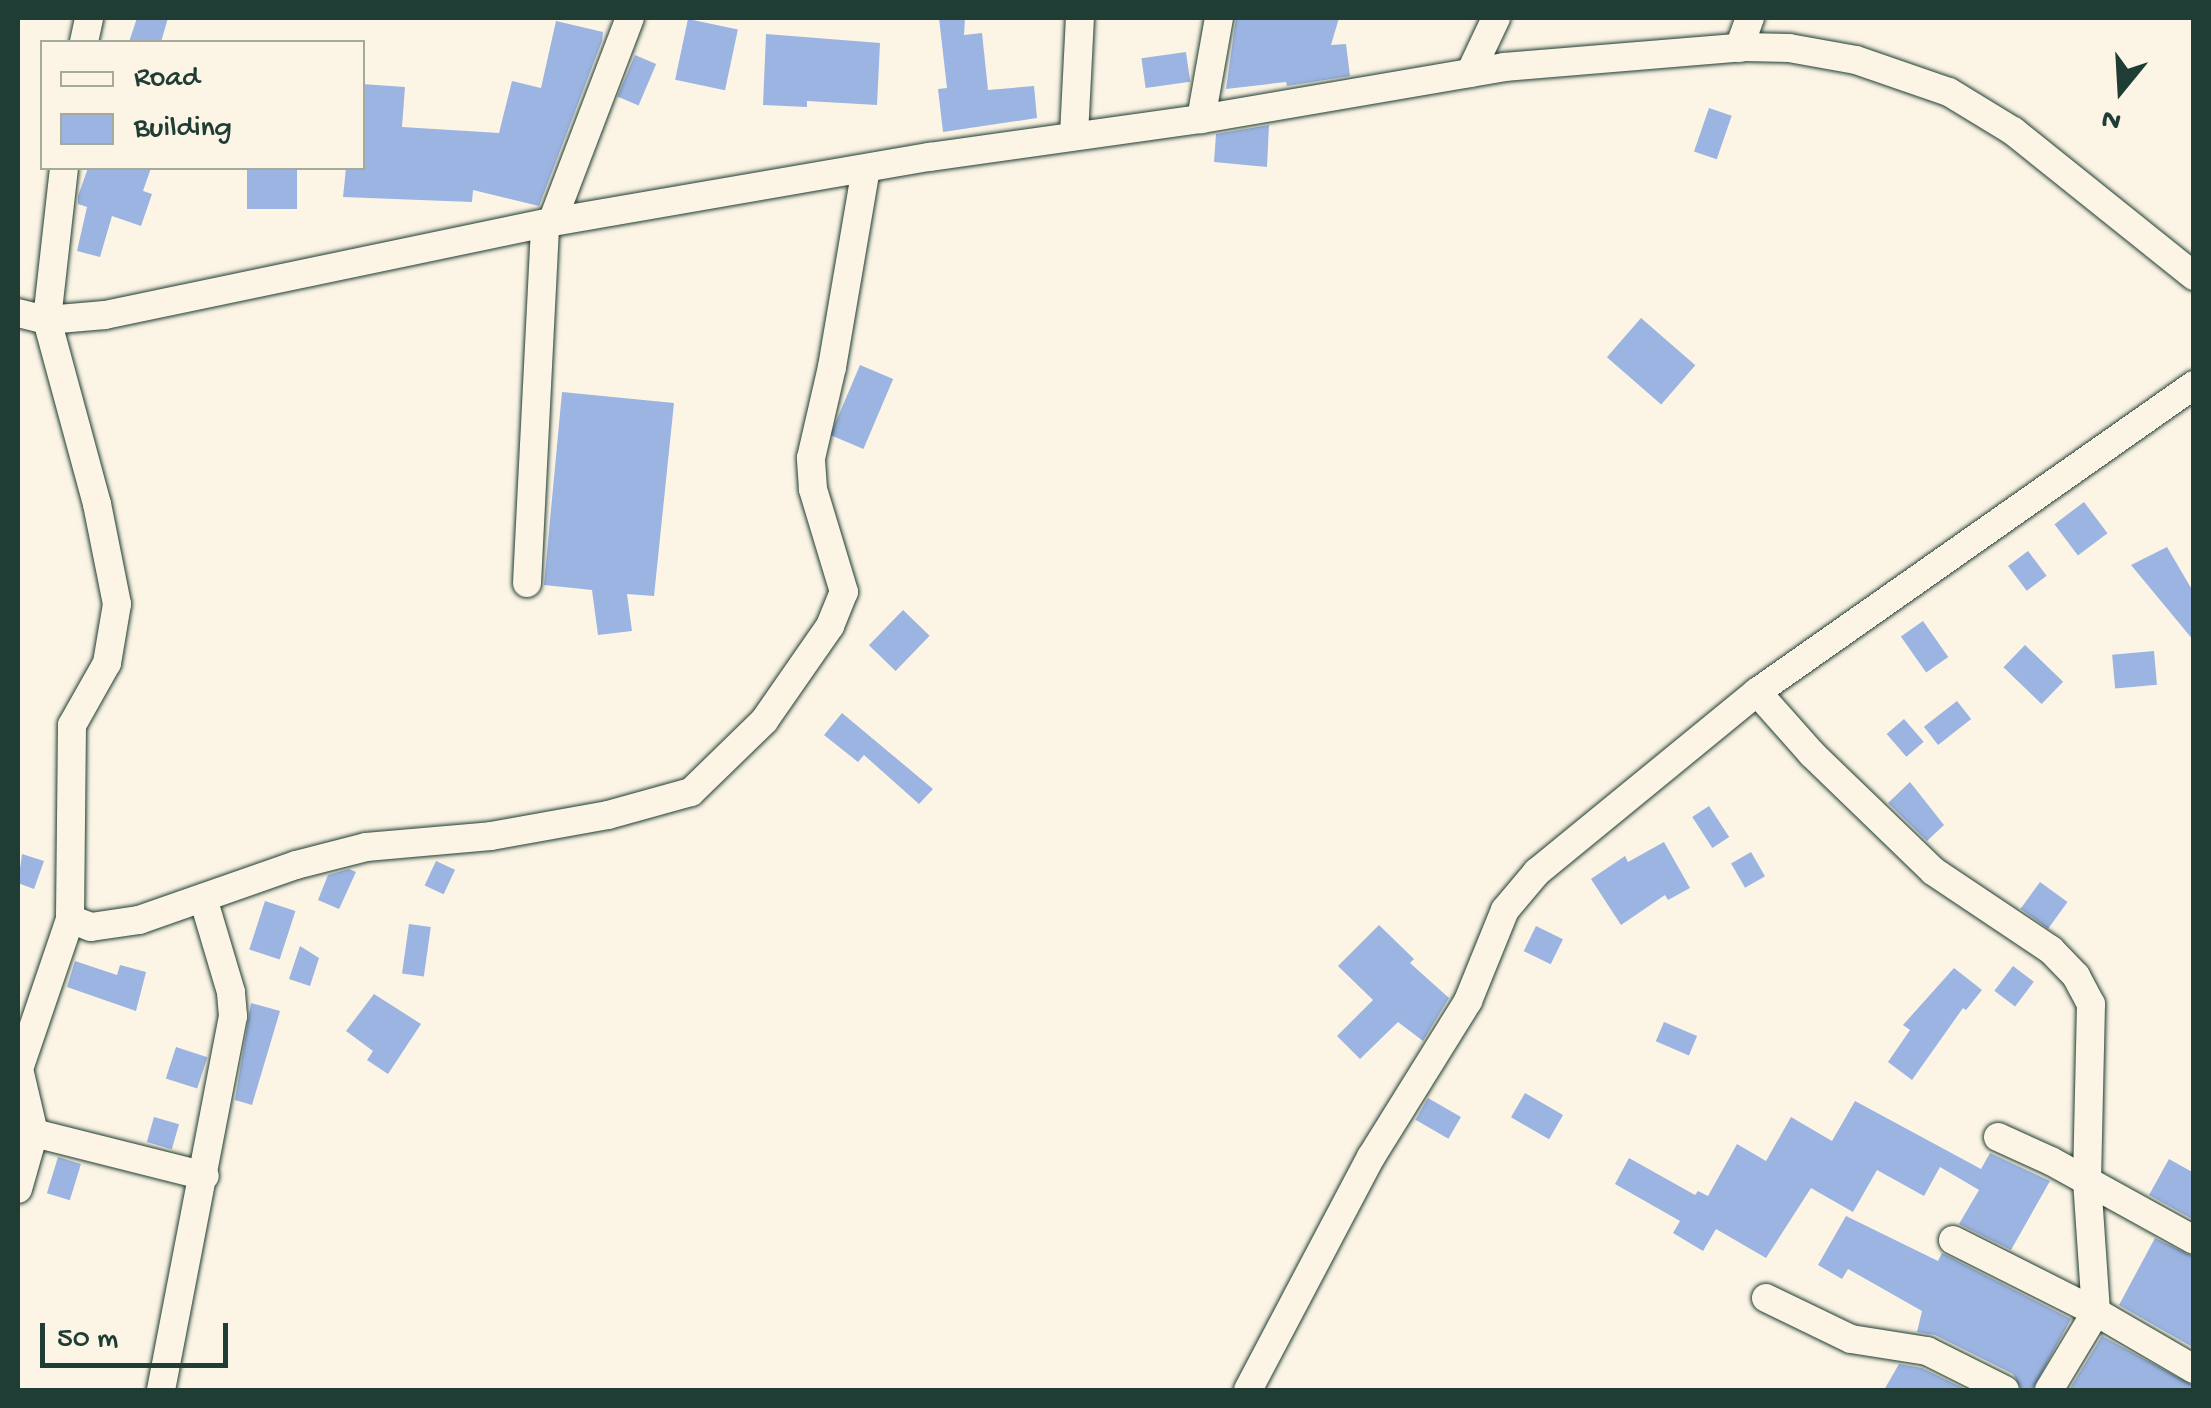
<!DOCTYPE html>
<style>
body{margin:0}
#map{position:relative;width:2211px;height:1408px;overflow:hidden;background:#fcf5e5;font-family:"Gochi Hand",sans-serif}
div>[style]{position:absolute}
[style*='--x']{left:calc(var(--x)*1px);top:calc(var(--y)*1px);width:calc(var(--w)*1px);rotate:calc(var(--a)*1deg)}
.building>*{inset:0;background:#9cb4e1;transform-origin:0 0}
.roads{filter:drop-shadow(0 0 2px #1f3d34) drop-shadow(0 0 2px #1f3d34)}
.minor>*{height:28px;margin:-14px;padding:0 14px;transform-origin:14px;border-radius:14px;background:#fcf5e5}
span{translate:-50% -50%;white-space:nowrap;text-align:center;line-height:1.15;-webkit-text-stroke:8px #fcf5e5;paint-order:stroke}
.frame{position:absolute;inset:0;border:20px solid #1f3d34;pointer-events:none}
.legend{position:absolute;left:40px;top:40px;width:325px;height:130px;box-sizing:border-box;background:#fcf5e5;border:2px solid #a4ab9e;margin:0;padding:12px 18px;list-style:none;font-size:30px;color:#1f3d34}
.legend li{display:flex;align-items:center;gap:20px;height:50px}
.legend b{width:50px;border:2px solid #a4ab9e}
.north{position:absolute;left:2071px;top:40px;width:100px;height:100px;-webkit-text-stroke:8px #fcf5e5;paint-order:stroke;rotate:198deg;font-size:28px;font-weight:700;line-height:40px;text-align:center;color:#1f3d34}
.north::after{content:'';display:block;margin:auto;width:35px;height:45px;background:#1f3d34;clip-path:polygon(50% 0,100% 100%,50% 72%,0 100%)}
.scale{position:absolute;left:40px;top:1323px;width:188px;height:45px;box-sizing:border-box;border:5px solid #1f3d34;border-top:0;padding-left:12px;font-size:30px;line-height:35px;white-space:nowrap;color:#1f3d34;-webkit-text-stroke:8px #fcf5e5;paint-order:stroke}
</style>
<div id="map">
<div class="building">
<i style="clip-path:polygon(137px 18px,168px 18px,161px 42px,129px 42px)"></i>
<i style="clip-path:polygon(939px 18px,965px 18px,964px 35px,982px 33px,988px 90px,1034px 86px,1037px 118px,943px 132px,938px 89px,947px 88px)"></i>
<i style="clip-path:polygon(1236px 18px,1339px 18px,1331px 45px,1346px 44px,1350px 76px,1287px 86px,1286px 82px,1226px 89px)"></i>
<i style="left:688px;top:19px;width:51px;height:62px;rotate:12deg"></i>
<i style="clip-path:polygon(556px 21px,603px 32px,602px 41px,539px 206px,473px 190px,472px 202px,343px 197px,346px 168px,362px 168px,362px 84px,405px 87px,402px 127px,499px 133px,512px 81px,541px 88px)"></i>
<i style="clip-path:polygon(766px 34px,880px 43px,877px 105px,807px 101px,807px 107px,763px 105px)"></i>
<i style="left:1186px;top:52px;width:30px;height:45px;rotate:82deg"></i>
<i style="left:635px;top:55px;width:23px;height:45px;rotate:23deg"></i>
<i style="left:1709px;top:108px;width:24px;height:46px;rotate:19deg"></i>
<i style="clip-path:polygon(1269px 125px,1267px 167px,1214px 162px,1216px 134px)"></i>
<i style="clip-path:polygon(88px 168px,151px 168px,143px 191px,152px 194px,141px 226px,112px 216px,100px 257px,77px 251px,87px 207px,78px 204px,78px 196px)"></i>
<i style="left:247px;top:168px;width:50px;height:41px"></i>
<i style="left:1641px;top:318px;width:72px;height:52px;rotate:41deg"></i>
<i style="left:860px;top:365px;width:36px;height:76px;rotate:23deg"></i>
<i style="clip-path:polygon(562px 392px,674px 403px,654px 596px,627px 594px,632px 631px,598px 635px,592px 590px,544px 585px)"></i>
<i style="left:2084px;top:502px;width:39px;height:37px;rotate:53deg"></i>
<i style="clip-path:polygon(2167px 547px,2194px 593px,2194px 641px,2131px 565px)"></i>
<i style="left:2028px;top:551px;width:31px;height:25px;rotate:53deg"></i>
<i style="left:903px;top:610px;width:37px;height:49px;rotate:44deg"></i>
<i style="left:1923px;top:621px;width:44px;height:27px;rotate:55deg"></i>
<i style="left:2025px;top:645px;width:53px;height:31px;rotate:44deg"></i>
<i style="left:2154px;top:651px;width:34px;height:42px;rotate:85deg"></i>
<i style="left:1957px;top:701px;width:23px;height:42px;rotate:52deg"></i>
<i style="clip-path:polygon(842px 713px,933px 789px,919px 804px,864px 755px,858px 762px,824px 735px)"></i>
<i style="left:1904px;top:719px;width:30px;height:23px;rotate:49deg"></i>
<i style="clip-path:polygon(1910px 782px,1944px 825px,1927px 841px,1888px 803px)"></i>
<i style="left:1709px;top:806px;width:37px;height:20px;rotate:57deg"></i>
<i style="clip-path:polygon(1664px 842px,1690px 888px,1668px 900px,1665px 895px,1621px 925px,1591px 879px,1625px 856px,1628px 862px)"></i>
<i style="left:1751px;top:852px;width:28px;height:23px;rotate:60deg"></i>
<i style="clip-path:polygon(22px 854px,44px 861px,34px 889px,18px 883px)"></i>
<i style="left:436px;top:861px;width:21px;height:27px;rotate:25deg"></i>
<i style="clip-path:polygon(349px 869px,356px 872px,339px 909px,318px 900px,328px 875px)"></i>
<i style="left:2040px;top:882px;width:34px;height:33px;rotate:36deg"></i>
<i style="left:265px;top:901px;width:32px;height:51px;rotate:18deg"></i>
<i style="left:409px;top:924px;width:22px;height:50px;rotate:8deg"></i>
<i style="clip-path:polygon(1379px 925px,1414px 959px,1410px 963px,1449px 998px,1423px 1041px,1398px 1022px,1360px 1059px,1337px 1036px,1373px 1000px,1338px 966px)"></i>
<i style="left:1536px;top:926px;width:30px;height:28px;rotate:26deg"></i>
<i style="clip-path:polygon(300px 946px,319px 958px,310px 986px,289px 979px)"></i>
<i style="clip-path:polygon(75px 961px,117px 975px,120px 965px,146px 972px,136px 1011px,67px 987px)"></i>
<i style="left:2013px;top:966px;width:26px;height:31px;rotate:37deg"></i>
<i style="clip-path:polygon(1954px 968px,1982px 990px,1966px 1010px,1963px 1008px,1912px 1080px,1888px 1062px,1910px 1030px,1903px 1025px)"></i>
<i style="clip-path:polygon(374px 994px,421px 1024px,388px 1074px,367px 1060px,373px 1051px,346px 1031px)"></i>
<i style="clip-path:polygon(251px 1003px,280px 1011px,252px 1105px,235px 1100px)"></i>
<i style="left:1664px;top:1022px;width:36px;height:21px;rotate:23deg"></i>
<i style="left:176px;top:1047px;width:33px;height:33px;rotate:18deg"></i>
<i style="left:1525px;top:1093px;width:44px;height:28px;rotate:30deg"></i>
<i style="left:1428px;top:1098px;width:38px;height:25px;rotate:30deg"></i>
<i style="clip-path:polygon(1855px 1101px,1981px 1169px,1990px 1153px,2050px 1181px,2011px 1250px,1959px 1224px,1979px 1190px,1940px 1167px,1924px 1196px,1877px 1170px,1853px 1212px,1811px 1188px,1766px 1258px,1716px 1229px,1703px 1251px,1673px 1233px,1680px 1221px,1615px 1184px,1629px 1158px,1695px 1195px,1698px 1191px,1708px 1196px,1737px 1144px,1766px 1161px,1791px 1117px,1832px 1141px)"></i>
<i style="left:154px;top:1117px;width:26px;height:26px;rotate:16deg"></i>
<i style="left:58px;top:1157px;width:24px;height:38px;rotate:17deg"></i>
<i style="clip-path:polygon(2169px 1159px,2194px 1173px,2194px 1220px,2149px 1195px)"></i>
<i style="clip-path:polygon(1846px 1216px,1938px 1261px,1942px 1253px,2071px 1319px,2032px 1390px,2022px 1390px,2013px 1374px,1935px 1335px,1917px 1332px,1922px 1311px,1848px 1269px,1842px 1279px,1818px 1265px)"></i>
<i style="clip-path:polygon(2155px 1238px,2194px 1257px,2194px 1348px,2119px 1305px)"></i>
<i style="clip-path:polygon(2102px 1336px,2194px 1386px,2194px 1390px,2069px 1390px)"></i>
<i style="clip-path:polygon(1899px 1364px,1922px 1368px,1967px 1390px,1884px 1390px)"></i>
</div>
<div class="roads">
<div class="minor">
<i style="--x:84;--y:42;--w:25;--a:-78"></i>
<i style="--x:1739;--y:48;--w:32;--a:-70"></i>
<i style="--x:1470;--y:73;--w:61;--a:-64.7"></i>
<i style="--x:1201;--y:119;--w:103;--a:-79.9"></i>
<i style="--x:1074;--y:135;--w:117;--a:-87.1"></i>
<i style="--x:64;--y:168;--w:153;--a:96.4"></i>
<i style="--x:47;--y:320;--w:191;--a:74.8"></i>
<i style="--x:97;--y:504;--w:102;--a:78.7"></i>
<i style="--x:117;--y:604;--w:60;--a:99.6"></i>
<i style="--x:107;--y:663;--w:71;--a:119.4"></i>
<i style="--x:72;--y:725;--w:194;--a:90.6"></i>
<i style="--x:552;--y:222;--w:218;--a:-69.1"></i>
<i style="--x:18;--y:313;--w:30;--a:14"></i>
<i style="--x:47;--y:320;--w:58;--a:-4.9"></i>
<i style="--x:105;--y:315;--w:457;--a:-11.8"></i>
<i style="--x:552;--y:222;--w:384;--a:-9.8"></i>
<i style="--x:930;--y:157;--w:274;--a:-8"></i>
<i style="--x:1201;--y:119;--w:307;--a:-9.7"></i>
<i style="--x:1504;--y:67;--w:242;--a:-4.7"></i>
<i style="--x:1745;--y:47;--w:44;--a:1.3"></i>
<i style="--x:1789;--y:48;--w:68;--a:10.2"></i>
<i style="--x:1856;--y:60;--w:98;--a:19"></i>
<i style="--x:1949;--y:92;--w:75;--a:31.4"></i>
<i style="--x:2013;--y:131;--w:232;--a:38.7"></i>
<i style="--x:527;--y:583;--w:359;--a:-87.1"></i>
<i style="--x:1757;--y:692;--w:83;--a:48.4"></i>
<i style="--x:1812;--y:754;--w:168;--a:44"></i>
<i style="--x:1933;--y:871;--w:142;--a:33.8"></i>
<i style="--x:2051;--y:950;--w:36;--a:46"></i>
<i style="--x:2076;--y:976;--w:32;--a:62"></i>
<i style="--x:2091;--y:1004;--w:176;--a:91.3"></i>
<i style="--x:2087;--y:1180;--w:132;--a:86.1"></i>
<i style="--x:2096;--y:1312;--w:91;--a:121.1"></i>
<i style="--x:34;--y:1133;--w:176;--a:14.1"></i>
<i style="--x:1998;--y:1137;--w:58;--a:24.4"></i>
<i style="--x:2051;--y:1161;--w:163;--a:28.9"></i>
<i style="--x:18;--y:1189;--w:58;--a:-74.1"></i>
<i style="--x:34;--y:1133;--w:66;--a:-103.2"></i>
<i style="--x:19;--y:1069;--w:158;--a:-71.2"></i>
<i style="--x:70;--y:919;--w:22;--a:21"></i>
<i style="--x:91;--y:927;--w:49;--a:-8.3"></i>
<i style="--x:139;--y:920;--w:166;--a:-19.3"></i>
<i style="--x:296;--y:865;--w:72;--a:-14.4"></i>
<i style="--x:366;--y:847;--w:125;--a:-5"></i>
<i style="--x:491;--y:836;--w:119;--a:-10.2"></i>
<i style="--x:608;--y:815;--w:86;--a:-15.5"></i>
<i style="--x:691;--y:792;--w:102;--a:-44.2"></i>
<i style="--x:764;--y:721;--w:116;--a:-55.2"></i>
<i style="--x:830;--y:626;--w:37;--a:-68"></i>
<i style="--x:844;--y:592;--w:108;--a:-106.8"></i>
<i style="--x:813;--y:489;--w:31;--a:-94"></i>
<i style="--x:811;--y:458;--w:93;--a:-77"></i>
<i style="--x:832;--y:367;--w:201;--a:-80.3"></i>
<i style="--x:1953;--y:1240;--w:160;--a:26.7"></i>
<i style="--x:2096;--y:1312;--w:113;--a:30.2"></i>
<i style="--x:1766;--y:1298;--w:94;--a:25.8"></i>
<i style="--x:1851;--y:1339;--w:77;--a:9"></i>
<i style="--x:1927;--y:1351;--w:87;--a:26.6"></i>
<i style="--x:161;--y:1390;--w:381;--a:-79.1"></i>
<i style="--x:233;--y:1016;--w:24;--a:-95"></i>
<i style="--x:231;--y:992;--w:98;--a:-106.6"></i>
<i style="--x:1248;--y:1390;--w:263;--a:-62.2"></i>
<i style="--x:1371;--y:1157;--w:184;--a:-58.1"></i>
<i style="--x:1468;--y:1001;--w:98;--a:-67.9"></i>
<i style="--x:1505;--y:910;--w:50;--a:-49.9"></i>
<i style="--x:1537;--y:872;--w:284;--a:-39.3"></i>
<i style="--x:1757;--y:692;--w:534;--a:-35.09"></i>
</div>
</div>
<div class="frame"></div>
<ul class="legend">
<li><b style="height:12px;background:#fcf5e5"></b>Road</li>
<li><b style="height:28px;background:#9cb4e1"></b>Building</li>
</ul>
<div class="north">N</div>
<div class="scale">50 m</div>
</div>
